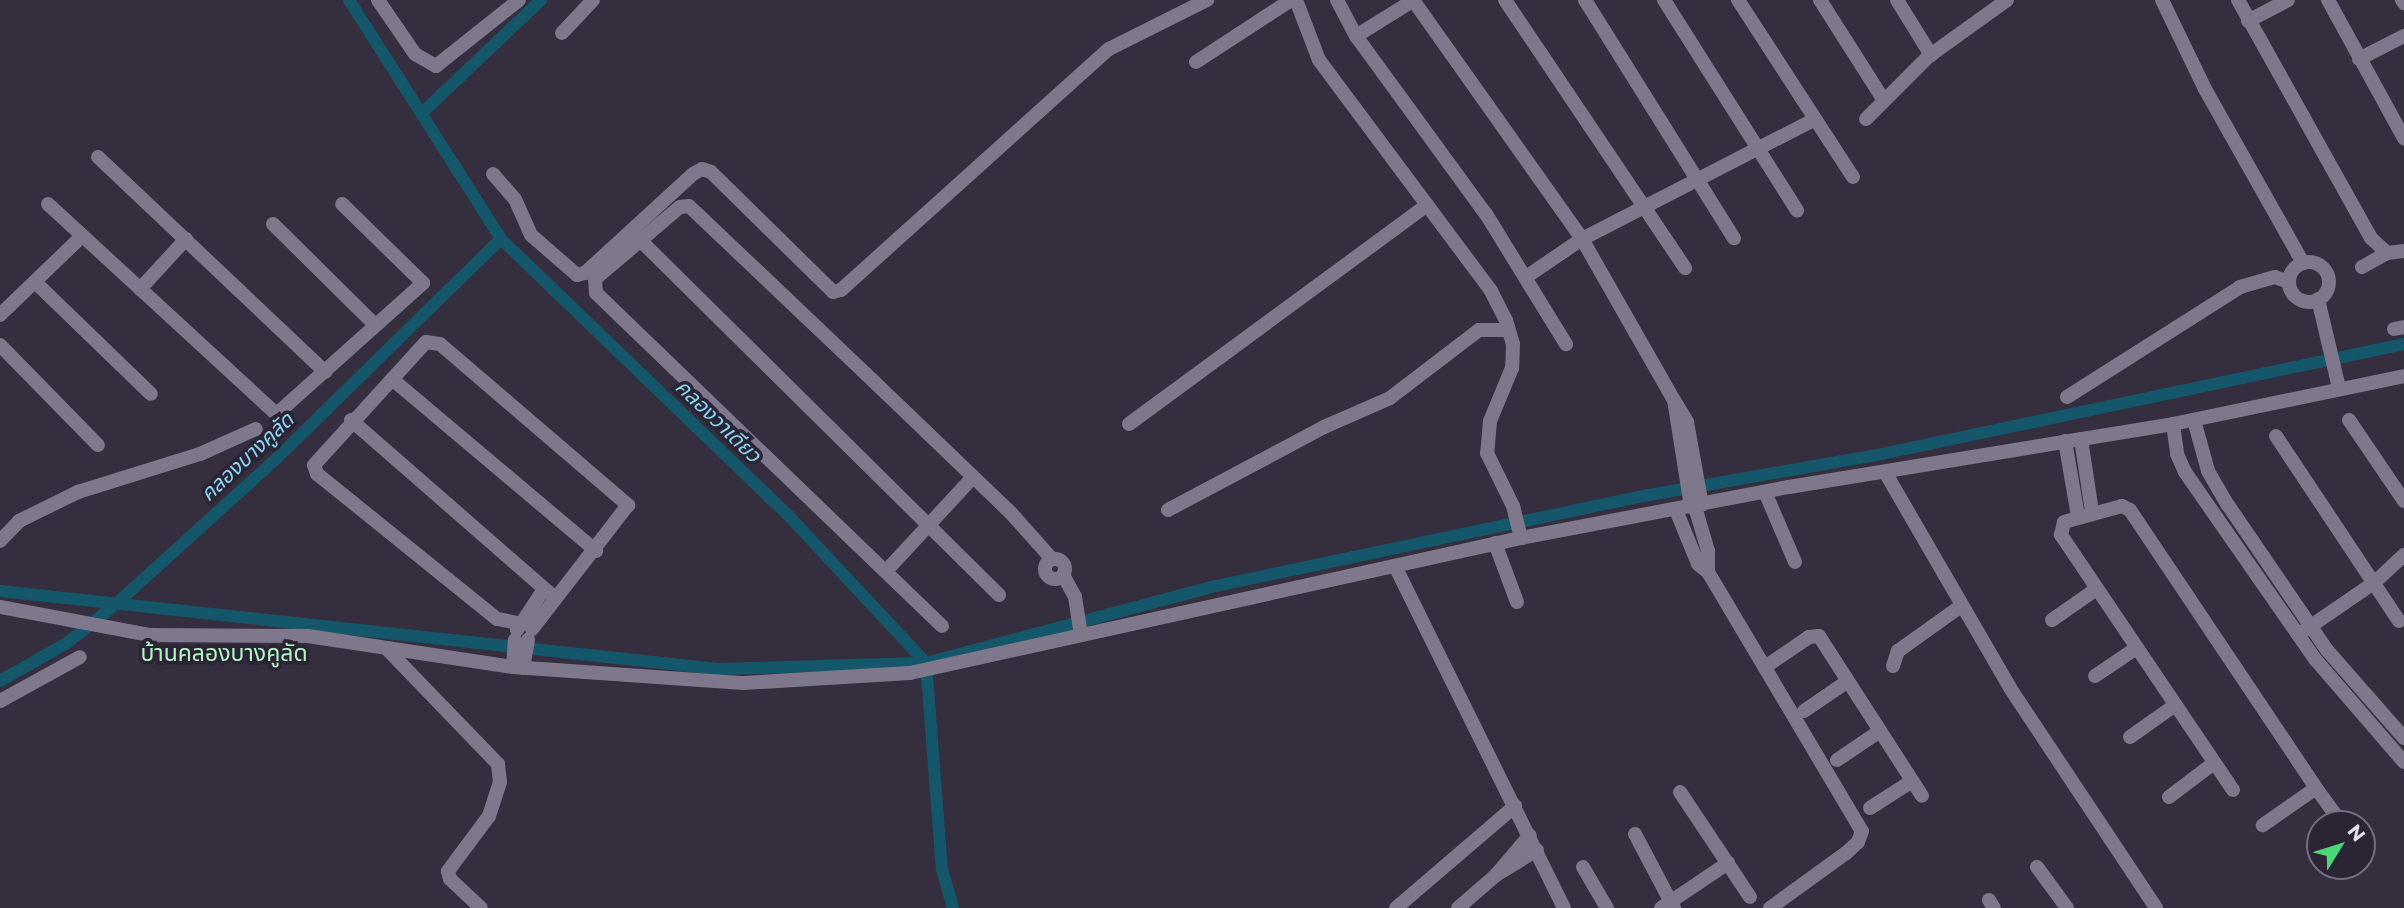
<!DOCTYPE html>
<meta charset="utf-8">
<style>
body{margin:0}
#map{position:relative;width:2404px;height:908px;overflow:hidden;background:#352e3f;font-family:Montserrat,"Noto Sans Thai",sans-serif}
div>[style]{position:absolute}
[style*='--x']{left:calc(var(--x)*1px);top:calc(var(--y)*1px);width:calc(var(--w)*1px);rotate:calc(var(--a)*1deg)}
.canal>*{height:12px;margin:-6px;padding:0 6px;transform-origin:6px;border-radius:6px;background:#15576a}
.minor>*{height:14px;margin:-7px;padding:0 7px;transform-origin:7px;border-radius:7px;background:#7f778c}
.minor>.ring{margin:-7px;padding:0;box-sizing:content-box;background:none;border:14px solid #7f778c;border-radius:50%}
span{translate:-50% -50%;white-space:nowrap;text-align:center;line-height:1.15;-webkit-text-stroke:7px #2b2435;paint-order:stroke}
.water-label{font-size:21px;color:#87d8f4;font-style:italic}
.quarter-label{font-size:23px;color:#b2f6c1}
.north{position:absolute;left:2306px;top:810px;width:70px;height:70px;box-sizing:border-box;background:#2b2435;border:2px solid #756f7d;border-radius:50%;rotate:52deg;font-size:19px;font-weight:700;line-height:28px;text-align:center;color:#e3dfea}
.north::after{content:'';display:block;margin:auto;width:24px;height:32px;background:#49d778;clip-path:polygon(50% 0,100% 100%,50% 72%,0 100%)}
</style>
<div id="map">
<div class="canal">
<i style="--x:349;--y:0;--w:283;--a:57.5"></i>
<i style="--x:501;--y:239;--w:397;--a:43.9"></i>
<i style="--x:787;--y:514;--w:204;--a:47"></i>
<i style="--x:926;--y:663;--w:207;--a:85.6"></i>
<i style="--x:942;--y:869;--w:41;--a:74.2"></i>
<i style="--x:423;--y:112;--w:163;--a:-43.5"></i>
<i style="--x:0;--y:591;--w:722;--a:6.2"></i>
<i style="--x:718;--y:669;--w:208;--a:-1.7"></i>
<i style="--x:926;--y:663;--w:300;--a:-14.9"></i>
<i style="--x:1216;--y:586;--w:431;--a:-11.9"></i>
<i style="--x:1638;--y:497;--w:243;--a:-10"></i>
<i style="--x:1877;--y:455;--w:539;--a:-11.89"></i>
<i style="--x:0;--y:681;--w:77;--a:-29.6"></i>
<i style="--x:67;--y:643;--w:63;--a:-38.5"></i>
<i style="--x:116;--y:604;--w:215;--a:-42.2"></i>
<i style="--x:275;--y:460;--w:316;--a:-44.4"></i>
</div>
<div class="minor">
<i style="--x:378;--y:0;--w:65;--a:55.6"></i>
<i style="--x:415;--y:54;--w:24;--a:30"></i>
<i style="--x:436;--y:66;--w:106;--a:-38.5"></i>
<i style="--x:1296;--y:0;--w:64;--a:69"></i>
<i style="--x:1319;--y:60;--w:288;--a:53.3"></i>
<i style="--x:1491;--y:291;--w:33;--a:63"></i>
<i style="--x:1506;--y:320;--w:25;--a:74"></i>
<i style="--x:1513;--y:344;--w:24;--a:92"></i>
<i style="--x:1512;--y:368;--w:57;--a:112.5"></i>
<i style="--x:1490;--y:421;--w:32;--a:95"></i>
<i style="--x:1487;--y:453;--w:59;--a:63.9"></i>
<i style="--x:1513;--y:506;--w:33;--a:76"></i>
<i style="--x:1337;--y:0;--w:41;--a:62.2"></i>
<i style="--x:1356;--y:36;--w:220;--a:53.9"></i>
<i style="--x:1486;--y:214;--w:153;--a:58.4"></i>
<i style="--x:1413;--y:0;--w:293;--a:54.7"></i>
<i style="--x:1582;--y:239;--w:185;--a:60.3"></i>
<i style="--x:1505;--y:0;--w:323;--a:56.1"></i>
<i style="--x:1585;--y:0;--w:281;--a:58"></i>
<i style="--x:1664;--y:0;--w:249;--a:57.7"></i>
<i style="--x:1738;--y:0;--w:211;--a:57"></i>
<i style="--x:1820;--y:0;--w:117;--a:57.5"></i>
<i style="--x:1897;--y:0;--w:65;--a:58.3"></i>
<i style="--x:2162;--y:0;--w:99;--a:64.2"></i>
<i style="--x:2205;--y:89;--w:200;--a:60.6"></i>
<i style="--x:2238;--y:0;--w:273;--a:60.8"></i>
<i style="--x:2371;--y:238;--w:22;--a:43"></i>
<i style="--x:2387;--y:253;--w:17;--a:-7"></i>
<i style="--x:2328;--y:0;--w:158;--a:61.2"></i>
<i style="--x:2402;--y:0;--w:4;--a:56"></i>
<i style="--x:2248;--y:21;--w:45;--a:-27.7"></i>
<i style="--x:562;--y:33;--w:45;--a:-46.8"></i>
<i style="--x:1356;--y:36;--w:68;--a:-31.8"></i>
<i style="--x:2359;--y:59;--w:51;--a:-27.1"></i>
<i style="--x:1196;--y:62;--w:113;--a:-33.1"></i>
<i style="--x:1866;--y:119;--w:89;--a:-45"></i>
<i style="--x:1929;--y:56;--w:96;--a:-35.7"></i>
<i style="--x:98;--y:157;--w:313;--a:43.4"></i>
<i style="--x:493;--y:174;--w:33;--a:49"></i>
<i style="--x:515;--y:199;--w:39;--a:66"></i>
<i style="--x:531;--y:235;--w:61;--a:41"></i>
<i style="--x:577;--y:275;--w:8;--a:-14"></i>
<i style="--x:585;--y:273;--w:147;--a:-42.5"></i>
<i style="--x:693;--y:174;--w:10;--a:-29"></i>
<i style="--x:702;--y:169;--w:9;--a:18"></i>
<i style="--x:711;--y:172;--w:171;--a:44.5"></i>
<i style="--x:833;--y:292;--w:8;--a:-14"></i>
<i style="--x:841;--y:290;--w:360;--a:-42"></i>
<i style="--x:1109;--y:49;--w:110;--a:-26.6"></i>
<i style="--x:48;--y:204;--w:307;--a:42.6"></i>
<i style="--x:274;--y:412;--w:6;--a:-9"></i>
<i style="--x:280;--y:411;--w:192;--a:-41.8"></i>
<i style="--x:423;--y:283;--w:113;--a:-135.7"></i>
<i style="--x:273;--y:224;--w:144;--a:44.7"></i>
<i style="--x:640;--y:240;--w:505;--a:44.68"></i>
<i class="ring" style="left:2289px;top:262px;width:26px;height:26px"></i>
<i style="--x:2362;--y:267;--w:29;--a:-29"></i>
<i style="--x:1526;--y:277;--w:68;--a:-34.2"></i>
<i style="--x:1582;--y:239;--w:262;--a:-27.2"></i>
<i style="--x:35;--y:282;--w:161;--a:44"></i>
<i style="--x:140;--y:289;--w:68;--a:-47.4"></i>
<i style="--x:2318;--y:299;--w:91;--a:76.7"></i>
<i style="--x:0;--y:315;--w:114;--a:-43.9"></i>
<i style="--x:2394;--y:329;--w:10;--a:-11"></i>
<i style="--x:0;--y:345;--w:140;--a:45.6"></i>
<i style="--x:392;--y:379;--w:267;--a:40.1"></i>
<i style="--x:2067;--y:397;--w:205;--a:-32.4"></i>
<i style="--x:2240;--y:287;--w:36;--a:-16"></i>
<i style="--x:2275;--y:277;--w:15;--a:20"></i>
<i style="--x:351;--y:420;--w:271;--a:41.1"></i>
<i style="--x:2194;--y:420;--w:53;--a:74.6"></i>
<i style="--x:2208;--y:471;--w:39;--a:60"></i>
<i style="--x:2228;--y:505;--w:176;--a:55.7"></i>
<i style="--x:2327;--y:650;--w:117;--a:48.8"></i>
<i style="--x:2349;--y:420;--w:98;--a:55.8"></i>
<i style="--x:1129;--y:424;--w:370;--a:-36.3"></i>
<i style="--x:2173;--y:424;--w:30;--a:82"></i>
<i style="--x:2177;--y:454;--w:20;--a:66"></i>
<i style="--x:2185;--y:472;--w:228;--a:55.2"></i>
<i style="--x:2315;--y:659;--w:136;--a:49.2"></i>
<i style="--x:2276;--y:436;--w:222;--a:56.4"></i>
<i style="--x:2081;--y:439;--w:74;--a:81.4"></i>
<i style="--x:2065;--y:441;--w:76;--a:80.2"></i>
<i style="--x:1885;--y:472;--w:250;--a:59.9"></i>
<i style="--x:2010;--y:688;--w:264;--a:56.4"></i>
<i style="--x:1765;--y:492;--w:76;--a:66.8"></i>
<i style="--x:1691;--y:507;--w:108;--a:-99"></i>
<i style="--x:1674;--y:400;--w:26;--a:59"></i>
<i style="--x:1687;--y:422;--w:84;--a:79.8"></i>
<i style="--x:1695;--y:507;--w:46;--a:73.5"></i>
<i style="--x:1708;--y:551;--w:21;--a:90"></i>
<i style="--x:1168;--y:510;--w:177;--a:-28"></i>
<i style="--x:1324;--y:427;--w:72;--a:-23.7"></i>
<i style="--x:1390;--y:398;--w:112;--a:-37.4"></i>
<i style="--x:1479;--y:330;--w:29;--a:0"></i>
<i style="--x:1676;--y:510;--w:58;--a:67.8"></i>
<i style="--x:1698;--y:564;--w:13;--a:39"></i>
<i style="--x:1708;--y:572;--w:301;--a:59.3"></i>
<i style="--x:1862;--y:831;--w:12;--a:110"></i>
<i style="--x:1858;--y:842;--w:16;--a:137"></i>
<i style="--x:1846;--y:853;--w:94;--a:144.1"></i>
<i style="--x:0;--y:541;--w:28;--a:-46"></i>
<i style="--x:19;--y:521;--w:66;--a:-26.2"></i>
<i style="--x:78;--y:492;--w:128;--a:-17.3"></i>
<i style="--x:200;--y:454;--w:61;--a:-24.1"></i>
<i style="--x:1495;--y:543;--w:63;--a:69.6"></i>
<i class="ring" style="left:1045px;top:559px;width:6px;height:6px"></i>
<i style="--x:1395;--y:566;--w:381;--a:63.7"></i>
<i style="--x:887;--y:570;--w:127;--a:-47.2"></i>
<i style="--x:1063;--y:575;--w:25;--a:61"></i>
<i style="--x:1075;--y:597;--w:36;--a:81"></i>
<i style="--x:0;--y:607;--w:153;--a:10.6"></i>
<i style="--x:150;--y:635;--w:158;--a:0.4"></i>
<i style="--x:308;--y:636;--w:207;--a:8.6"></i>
<i style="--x:513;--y:667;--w:231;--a:4"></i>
<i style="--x:743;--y:683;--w:167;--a:-3.4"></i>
<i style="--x:910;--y:673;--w:626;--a:-12.46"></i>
<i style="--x:1521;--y:538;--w:273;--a:-10.8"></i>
<i style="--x:1789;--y:487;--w:389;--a:-9.3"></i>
<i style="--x:2173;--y:424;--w:236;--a:-11.7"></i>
<i style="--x:2052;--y:620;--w:52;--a:-34.9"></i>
<i style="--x:518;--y:623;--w:21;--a:-169"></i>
<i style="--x:497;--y:619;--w:231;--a:-141.1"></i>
<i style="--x:317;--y:474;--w:9;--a:-108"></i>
<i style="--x:314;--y:465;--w:166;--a:-47.7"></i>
<i style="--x:426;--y:342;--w:14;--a:8"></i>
<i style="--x:440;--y:344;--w:248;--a:40.6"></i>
<i style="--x:628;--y:505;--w:157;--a:127.7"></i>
<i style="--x:942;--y:626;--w:480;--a:-136.1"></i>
<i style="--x:596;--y:293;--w:14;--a:-94"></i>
<i style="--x:595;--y:279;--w:111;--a:-40.3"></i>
<i style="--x:680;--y:207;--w:9;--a:-6"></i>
<i style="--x:689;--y:206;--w:244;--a:43.5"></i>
<i style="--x:866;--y:374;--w:201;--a:43.8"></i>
<i style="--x:1011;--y:513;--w:62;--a:48.3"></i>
<i style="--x:517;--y:630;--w:49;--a:-56.6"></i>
<i style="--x:2305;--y:630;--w:85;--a:-34.4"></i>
<i style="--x:2375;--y:582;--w:40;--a:-43"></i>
<i style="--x:386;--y:648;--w:161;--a:46"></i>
<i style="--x:498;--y:764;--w:18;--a:84"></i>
<i style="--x:500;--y:782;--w:36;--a:108"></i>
<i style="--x:489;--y:816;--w:69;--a:126.7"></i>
<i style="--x:448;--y:871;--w:8;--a:76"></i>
<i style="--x:450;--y:879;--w:42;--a:43.1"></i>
<i style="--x:1893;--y:666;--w:16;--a:-72"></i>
<i style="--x:1898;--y:651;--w:77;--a:-35.5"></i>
<i style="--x:513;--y:667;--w:27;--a:-86"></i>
<i style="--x:1765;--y:667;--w:53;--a:-34.3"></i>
<i style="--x:1809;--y:637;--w:10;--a:-6"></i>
<i style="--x:1819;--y:636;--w:190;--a:57.2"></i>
<i style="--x:523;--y:668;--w:29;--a:-80"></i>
<i style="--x:2095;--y:676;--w:48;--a:-34"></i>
<i style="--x:0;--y:701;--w:91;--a:-28.8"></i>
<i style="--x:1804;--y:711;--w:53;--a:-34.3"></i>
<i style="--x:2130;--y:737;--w:54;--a:-35.2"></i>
<i style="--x:1837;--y:760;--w:52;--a:-34"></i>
<i style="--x:2316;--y:788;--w:36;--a:54"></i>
<i style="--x:2233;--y:790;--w:308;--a:-124"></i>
<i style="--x:2061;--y:535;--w:13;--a:-77"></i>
<i style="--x:2064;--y:522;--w:60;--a:-15.4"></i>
<i style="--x:2122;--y:506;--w:9;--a:27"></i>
<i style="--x:2130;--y:510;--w:334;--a:56.2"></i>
<i style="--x:2316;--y:788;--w:65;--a:145.1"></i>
<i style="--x:1680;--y:792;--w:126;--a:56.3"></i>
<i style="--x:2169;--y:797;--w:56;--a:-37.1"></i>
<i style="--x:1870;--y:808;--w:50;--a:-32.7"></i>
<i style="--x:1635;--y:834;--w:84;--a:62.2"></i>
<i style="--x:1583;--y:867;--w:48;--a:59.7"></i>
<i style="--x:2037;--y:867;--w:51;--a:53.8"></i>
<i style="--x:1496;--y:875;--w:48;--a:-31.4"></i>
<i style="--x:1989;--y:900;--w:9;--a:58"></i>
<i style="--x:1396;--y:908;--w:157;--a:-40.6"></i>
<i style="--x:1458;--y:908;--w:50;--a:-41"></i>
<i style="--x:1496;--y:875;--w:52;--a:-49.6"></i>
<i style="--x:1661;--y:908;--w:81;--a:-33.9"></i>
</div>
<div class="water-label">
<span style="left:718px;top:421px;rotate:44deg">คลองวาเดียว</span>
<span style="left:247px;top:457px;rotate:-43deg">คลองบางคูลัด</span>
</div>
<div class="quarter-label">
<span style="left:224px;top:653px">บ้านคลองบางคูลัด</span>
</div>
<div class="north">N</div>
</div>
